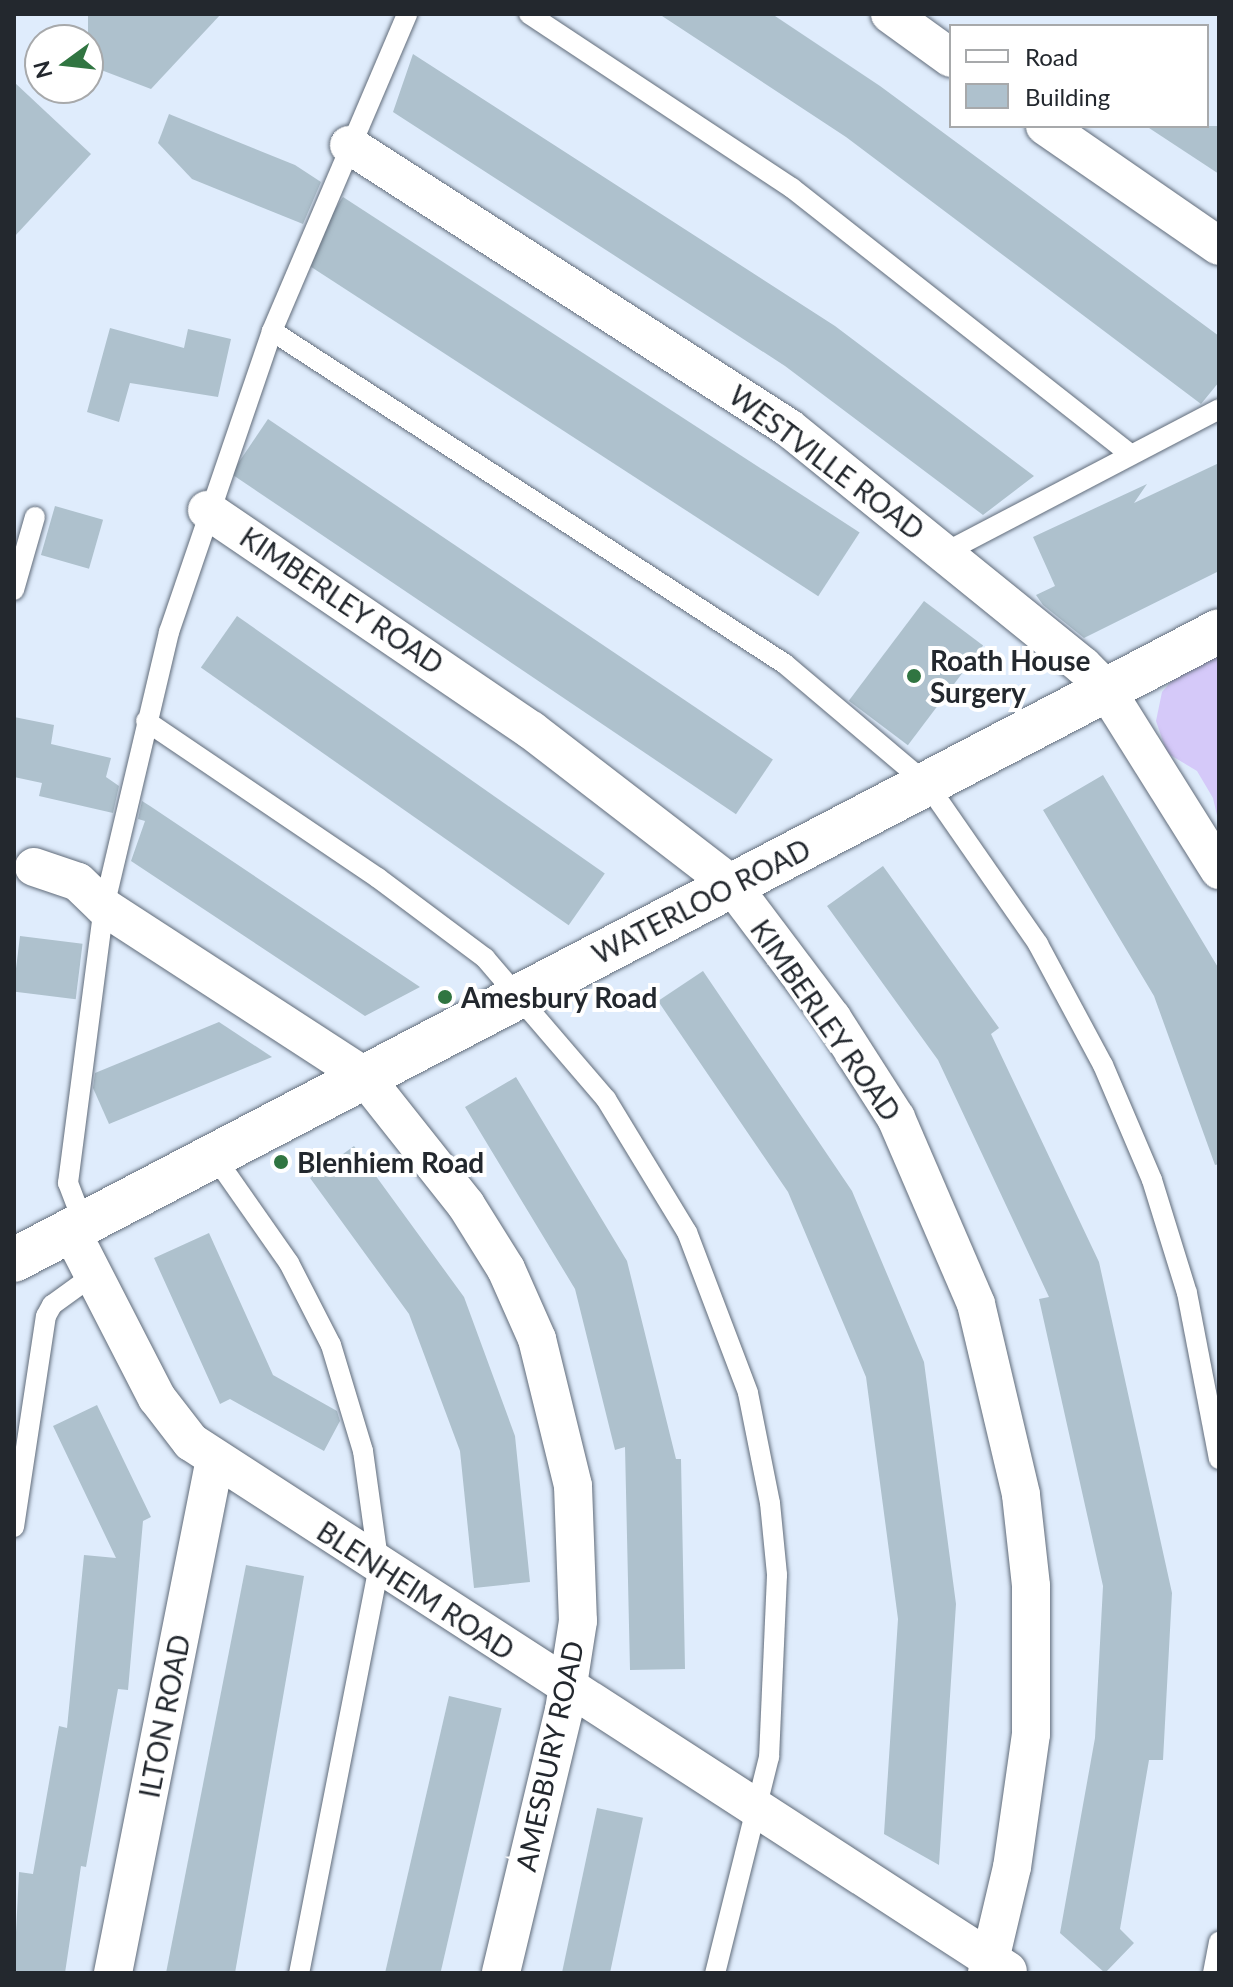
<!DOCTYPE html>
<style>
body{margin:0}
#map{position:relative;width:1233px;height:1987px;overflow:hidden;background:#dfecfc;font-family:Lato,sans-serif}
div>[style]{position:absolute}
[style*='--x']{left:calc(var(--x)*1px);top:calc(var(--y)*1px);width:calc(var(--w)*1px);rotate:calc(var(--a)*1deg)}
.green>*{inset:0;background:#d5c9f9}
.building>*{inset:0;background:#aec1cd;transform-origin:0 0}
.roads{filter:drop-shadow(0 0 2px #616c7a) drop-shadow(0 0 2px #616c7a)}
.lane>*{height:20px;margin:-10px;padding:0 10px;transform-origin:10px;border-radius:10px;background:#fff}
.street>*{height:38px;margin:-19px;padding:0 19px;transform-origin:19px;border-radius:19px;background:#fff}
.secondary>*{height:44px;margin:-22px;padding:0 22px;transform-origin:22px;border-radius:22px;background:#fff}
.dots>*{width:22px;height:22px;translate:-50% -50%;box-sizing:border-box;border:4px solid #fff;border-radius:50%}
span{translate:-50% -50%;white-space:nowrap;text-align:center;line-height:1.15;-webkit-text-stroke:8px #fff;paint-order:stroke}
.street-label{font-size:28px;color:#23282e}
.poi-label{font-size:28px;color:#23282e;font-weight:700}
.left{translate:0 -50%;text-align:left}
.frame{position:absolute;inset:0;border:16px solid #23282e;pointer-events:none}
.legend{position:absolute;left:949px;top:24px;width:260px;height:104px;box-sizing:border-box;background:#fff;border:2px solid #a7a9ab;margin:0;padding:10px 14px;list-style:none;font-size:24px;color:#23282e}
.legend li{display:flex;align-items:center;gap:16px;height:40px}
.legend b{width:40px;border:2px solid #a7a9ab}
.north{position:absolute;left:24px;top:24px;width:80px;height:80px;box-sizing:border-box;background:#fff;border:2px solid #a7a9ab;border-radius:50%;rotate:255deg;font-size:22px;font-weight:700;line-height:32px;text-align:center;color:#23282e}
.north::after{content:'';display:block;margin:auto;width:28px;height:36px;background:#307541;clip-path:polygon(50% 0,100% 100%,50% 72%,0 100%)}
</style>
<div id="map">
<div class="green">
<i style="clip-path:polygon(1219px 651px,1219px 824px,1213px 798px,1197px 771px,1167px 753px,1156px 721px,1162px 692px,1181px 670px)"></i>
</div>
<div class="building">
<i style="clip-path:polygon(88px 14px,221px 14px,151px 89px,88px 65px)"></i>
<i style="clip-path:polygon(659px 14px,772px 14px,880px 86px,1219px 336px,1219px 382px,1201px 404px,846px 137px)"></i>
<i style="clip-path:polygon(413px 54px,835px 326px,1034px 476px,983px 515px,785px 366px,393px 112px)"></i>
<i style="clip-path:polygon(14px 82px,91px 154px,14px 237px)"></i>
<i style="clip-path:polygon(169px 114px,295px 165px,321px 182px,303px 224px,192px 179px,158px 143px)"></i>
<i style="clip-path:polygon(1146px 126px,1219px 126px,1219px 174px)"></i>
<i style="left:343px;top:197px;width:616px;height:76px;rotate:33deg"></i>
<i style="clip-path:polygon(110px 328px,184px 348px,188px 329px,231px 339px,218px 397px,130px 383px,119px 422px,87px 412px)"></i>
<i style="left:268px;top:419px;width:609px;height:66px;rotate:34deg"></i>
<i style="clip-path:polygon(1219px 463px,1219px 571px,1084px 638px,1043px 605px,1036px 595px,1055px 586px,1033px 537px,1147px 484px,1134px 503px)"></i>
<i style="left:55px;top:506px;width:50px;height:51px;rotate:16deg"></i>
<i style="left:924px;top:601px;width:74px;height:125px;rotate:37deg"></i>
<i style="left:237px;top:616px;width:449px;height:63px;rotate:35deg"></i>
<i style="clip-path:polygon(14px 717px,54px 725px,51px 744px,111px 758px,106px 777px,119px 786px,113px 813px,39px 796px,42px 783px,14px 777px)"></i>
<i style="clip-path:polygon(1103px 775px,1219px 969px,1219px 1164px,1215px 1165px,1154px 996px,1043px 810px)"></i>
<i style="clip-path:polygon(142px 801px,150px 806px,420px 987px,365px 1016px,131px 861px,145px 821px,138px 819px)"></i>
<i style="clip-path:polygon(883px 866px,999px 1028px,991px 1034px,1099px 1262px,1172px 1593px,1163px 1760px,1149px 1760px,1120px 1929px,1134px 1943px,1105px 1973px,1060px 1933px,1095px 1738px,1103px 1586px,1039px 1299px,1049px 1297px,938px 1060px,827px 906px)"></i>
<i style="left:20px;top:936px;width:63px;height:56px;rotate:7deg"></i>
<i style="clip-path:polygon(703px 971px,852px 1191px,924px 1362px,956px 1604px,939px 1865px,884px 1834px,898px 1619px,866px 1377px,788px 1192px,658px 1001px)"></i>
<i style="clip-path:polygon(219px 1022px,272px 1057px,109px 1124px,93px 1088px,95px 1073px)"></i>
<i style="clip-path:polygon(516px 1077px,627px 1261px,676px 1459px,681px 1459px,685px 1669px,630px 1670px,625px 1447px,615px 1450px,575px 1289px,465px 1107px)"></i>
<i style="clip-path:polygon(354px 1146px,464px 1297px,515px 1436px,530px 1582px,474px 1588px,460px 1451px,409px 1314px,310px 1178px)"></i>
<i style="clip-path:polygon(209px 1233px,273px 1375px,337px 1411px,340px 1421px,324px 1451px,230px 1399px,220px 1404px,154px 1258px)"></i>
<i style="clip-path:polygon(97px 1405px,151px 1517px,143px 1521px,128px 1690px,118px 1689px,86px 1867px,81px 1866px,65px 1973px,14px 1973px,19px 1872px,33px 1874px,59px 1726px,67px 1728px,84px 1555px,116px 1558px,53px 1426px)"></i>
<i style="clip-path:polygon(246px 1565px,304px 1576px,235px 1973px,166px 1973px)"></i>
<i style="left:449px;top:1696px;width:54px;height:283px;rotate:13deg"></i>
<i style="left:597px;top:1808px;width:47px;height:169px;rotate:12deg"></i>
</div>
<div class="roads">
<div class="lane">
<i style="--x:529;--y:14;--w:315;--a:33.5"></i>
<i style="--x:792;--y:188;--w:430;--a:38.2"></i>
<i style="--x:272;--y:331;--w:612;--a:32.99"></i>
<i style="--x:785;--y:664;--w:186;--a:40.2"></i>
<i style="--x:927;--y:784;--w:195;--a:55.2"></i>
<i style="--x:1038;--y:944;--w:137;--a:61.8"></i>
<i style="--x:1103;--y:1065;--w:125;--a:66.9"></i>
<i style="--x:1152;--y:1180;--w:118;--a:72.8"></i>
<i style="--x:1187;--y:1293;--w:169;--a:79.1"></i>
<i style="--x:946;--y:552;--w:308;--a:-27.6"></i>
<i style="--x:14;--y:590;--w:76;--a:-74"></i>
<i style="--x:146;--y:721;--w:280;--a:34.1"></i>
<i style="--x:378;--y:878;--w:134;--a:36.8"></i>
<i style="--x:485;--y:958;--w:186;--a:49.4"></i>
<i style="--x:606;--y:1099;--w:156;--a:58.7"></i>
<i style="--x:687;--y:1232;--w:172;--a:69.2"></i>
<i style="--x:748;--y:1393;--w:112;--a:78.7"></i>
<i style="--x:770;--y:1503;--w:72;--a:84.4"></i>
<i style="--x:777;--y:1575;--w:182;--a:92.5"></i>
<i style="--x:769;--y:1757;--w:223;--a:104"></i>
<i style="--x:212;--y:1153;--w:134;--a:55"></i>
<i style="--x:289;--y:1263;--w:92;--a:62.9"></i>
<i style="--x:331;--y:1345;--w:111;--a:73.2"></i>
<i style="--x:363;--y:1451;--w:116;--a:82.1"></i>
<i style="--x:379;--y:1566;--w:415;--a:101.1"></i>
<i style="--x:83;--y:1222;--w:42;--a:-111"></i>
<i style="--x:68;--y:1183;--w:278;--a:-82.6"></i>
<i style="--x:104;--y:907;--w:283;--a:-76.7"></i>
<i style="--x:169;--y:632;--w:318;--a:-71.1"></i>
<i style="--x:272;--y:331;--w:345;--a:-66.9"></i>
<i style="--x:14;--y:1527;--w:213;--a:-81.4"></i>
<i style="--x:46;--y:1316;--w:13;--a:-61"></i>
<i style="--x:52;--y:1305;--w:49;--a:-35.9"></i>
<i style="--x:1213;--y:1973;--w:32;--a:-79"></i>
</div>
<div class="street">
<i style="--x:890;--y:14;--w:75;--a:35.8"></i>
<i style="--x:1045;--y:126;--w:211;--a:34.6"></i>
<i style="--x:349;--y:145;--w:523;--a:32.75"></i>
<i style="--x:789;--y:428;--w:378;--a:39"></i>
<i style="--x:1083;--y:666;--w:31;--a:45"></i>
<i style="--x:1105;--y:688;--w:215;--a:57.9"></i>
<i style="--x:207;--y:510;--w:392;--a:34.2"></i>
<i style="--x:531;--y:730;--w:252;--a:37.6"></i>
<i style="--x:731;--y:884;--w:168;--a:53"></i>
<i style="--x:832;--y:1018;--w:119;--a:57.4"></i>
<i style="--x:896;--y:1118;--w:202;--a:66.7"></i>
<i style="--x:976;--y:1304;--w:196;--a:76.7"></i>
<i style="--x:1021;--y:1495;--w:92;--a:83.7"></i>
<i style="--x:1031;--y:1586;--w:148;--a:90"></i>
<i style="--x:1031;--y:1734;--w:134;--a:98.1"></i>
<i style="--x:1012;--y:1867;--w:109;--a:103.3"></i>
<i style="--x:34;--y:867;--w:46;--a:18.8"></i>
<i style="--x:78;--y:882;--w:36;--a:44"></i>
<i style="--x:104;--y:907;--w:309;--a:33"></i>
<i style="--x:363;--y:1075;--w:166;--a:51.6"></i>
<i style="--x:466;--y:1205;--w:75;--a:58"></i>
<i style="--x:506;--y:1269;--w:77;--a:66.1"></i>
<i style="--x:537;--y:1339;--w:151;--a:76.2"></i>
<i style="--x:573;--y:1486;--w:135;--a:87.9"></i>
<i style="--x:578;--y:1621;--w:90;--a:98.9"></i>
<i style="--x:564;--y:1710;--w:270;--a:103.5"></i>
<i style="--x:70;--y:1229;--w:190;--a:62.8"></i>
<i style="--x:157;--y:1398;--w:56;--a:52.3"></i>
<i style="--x:191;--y:1442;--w:973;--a:32.92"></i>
<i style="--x:113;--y:1973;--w:524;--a:-78.78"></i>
</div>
<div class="secondary">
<i style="--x:14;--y:1260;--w:1359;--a:-27.56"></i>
</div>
</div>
<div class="dots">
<i style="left:914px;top:676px;background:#307541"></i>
<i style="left:445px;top:997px;background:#307541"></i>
<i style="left:281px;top:1162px;background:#307541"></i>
</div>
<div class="street-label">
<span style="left:827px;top:462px;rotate:37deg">WESTVILLE ROAD</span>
<span style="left:342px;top:600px;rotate:34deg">KIMBERLEY ROAD</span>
<span style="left:701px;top:901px;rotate:-27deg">WATERLOO ROAD</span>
<span style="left:826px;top:1020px;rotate:55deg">KIMBERLEY ROAD</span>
<span style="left:416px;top:1590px;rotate:33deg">BLENHEIM ROAD</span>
<span style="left:164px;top:1716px;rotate:-79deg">ILTON ROAD</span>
<span style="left:549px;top:1756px;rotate:-78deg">AMESBURY ROAD</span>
</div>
<div class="poi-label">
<span class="left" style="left:930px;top:676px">Roath House<br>Surgery</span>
<span class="left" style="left:461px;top:997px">Amesbury Road</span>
<span class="left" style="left:297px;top:1162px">Blenhiem Road</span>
</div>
<div class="frame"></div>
<ul class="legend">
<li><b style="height:10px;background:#fff"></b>Road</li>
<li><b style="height:22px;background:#aec1cd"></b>Building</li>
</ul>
<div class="north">N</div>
</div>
